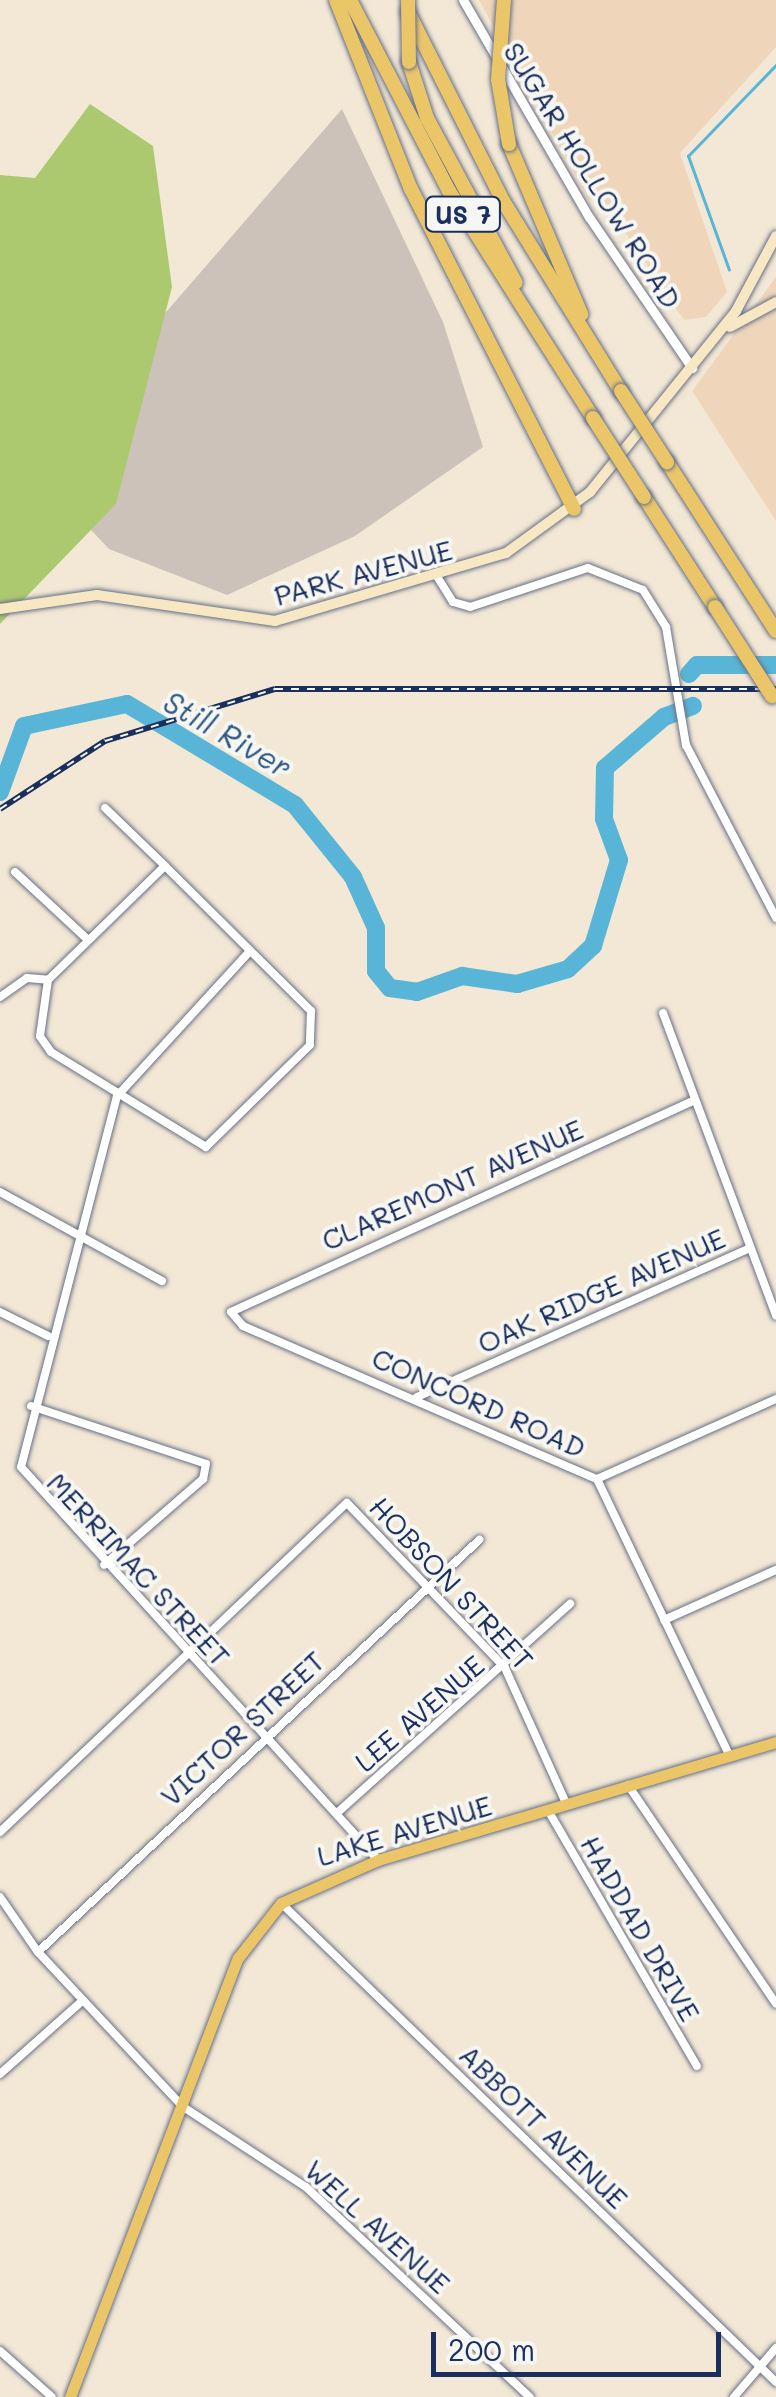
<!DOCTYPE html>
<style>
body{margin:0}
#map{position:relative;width:776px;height:2397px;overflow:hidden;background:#f3e8d5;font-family:Mali,sans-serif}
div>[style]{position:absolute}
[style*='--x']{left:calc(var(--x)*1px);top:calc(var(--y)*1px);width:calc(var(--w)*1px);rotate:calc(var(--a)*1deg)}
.built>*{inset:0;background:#efd6bb}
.industrial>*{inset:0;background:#cdc2b9}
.green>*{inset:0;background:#adc96f}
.stream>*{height:2.5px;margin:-1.25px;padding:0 1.25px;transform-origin:1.25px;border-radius:1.25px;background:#59b5d7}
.river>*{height:18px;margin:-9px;padding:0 9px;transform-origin:9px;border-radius:9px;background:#59b5d7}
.roads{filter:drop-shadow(0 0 2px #677088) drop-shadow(0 0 2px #677088)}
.minor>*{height:8px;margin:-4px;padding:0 4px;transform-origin:4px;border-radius:4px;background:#fff}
.tertiary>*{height:9px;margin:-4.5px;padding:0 4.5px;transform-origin:4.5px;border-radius:4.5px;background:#fff}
.secondary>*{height:10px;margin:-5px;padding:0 5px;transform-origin:5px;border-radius:5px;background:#f7e8c3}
.primary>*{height:11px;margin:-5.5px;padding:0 5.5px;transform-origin:5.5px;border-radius:5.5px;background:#ebc669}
.motorway>*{height:14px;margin:-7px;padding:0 7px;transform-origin:7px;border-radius:7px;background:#ebc669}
.rail>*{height:6px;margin-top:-3px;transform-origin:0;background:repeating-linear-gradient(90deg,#f6f6f2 0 8px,#1b2f5e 0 16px);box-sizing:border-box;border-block:2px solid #1b2f5e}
.bridges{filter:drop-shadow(0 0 2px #677088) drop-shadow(0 0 2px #677088)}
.motorway-bridge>*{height:14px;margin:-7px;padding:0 7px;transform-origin:7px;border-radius:7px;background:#ebc669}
span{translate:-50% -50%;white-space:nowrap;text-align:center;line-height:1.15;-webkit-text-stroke:8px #f6f6f2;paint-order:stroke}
.shield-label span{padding:2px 8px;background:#f6f6f2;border:2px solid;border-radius:8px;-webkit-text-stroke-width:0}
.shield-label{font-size:25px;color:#1b2f5e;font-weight:700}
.street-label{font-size:28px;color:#1b2f5e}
.water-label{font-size:30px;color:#2e5782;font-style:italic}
.scale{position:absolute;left:431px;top:2332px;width:290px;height:45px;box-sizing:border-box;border:5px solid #1b2f5e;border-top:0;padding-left:12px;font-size:30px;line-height:35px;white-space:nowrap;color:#1b2f5e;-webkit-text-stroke:8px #f6f6f2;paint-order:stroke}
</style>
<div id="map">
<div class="built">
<i style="clip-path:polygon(479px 0,776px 0,776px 47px,680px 153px,727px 292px,706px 317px,684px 320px,600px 195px,589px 200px)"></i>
<i style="clip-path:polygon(776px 277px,776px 521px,692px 391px)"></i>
</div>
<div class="industrial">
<i style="clip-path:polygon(342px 109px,443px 322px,483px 447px,355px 536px,227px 595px,109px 549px,0 433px,102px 386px)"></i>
</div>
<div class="green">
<i style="clip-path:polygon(90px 104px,153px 146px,172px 287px,116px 504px,0 624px,0 175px,35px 178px)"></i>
</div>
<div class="stream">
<i style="--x:729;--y:270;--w:121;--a:-109.8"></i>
<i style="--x:688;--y:156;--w:127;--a:-46"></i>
</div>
<div class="river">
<i style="--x:689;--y:674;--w:12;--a:-48"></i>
<i style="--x:697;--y:665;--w:79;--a:0"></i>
<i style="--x:0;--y:792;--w:70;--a:-70"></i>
<i style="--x:24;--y:726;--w:105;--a:-12.1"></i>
<i style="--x:127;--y:704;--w:196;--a:31"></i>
<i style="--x:295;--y:805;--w:92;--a:51.1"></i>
<i style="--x:353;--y:877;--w:56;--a:65.7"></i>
<i style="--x:376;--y:928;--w:43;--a:90"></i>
<i style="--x:376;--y:971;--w:22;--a:51"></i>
<i style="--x:390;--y:988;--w:27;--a:8"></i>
<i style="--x:417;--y:992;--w:48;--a:-19.6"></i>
<i style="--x:462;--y:976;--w:56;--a:8.3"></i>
<i style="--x:517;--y:984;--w:53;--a:-16.4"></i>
<i style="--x:568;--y:969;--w:34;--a:-43"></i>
<i style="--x:593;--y:946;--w:90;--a:-73.2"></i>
<i style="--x:619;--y:860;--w:44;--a:-110.1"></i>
<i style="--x:604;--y:819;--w:51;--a:-88.9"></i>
<i style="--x:605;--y:768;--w:78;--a:-40.8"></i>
<i style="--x:664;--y:717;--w:31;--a:-21"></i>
</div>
<div class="roads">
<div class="minor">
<i style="--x:438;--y:578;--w:28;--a:58"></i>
<i style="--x:453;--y:602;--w:18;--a:16"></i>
<i style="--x:470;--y:607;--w:124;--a:-18.3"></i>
<i style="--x:588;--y:568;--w:59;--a:21.8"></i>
<i style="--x:643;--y:590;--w:44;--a:58.1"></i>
<i style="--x:666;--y:627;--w:120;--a:80.4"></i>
<i style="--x:686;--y:745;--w:195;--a:62.5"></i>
<i style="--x:105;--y:808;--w:83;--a:44"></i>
<i style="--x:165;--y:866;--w:206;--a:44.8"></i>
<i style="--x:311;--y:1011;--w:34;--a:92"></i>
<i style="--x:310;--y:1045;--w:146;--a:135.6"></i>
<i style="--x:206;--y:1147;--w:182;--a:-148.5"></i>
<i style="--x:51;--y:1052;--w:19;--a:-125"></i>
<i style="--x:40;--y:1036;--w:57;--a:-81.9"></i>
<i style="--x:48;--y:980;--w:163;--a:-44.3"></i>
<i style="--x:15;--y:872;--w:98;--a:42.9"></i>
<i style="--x:250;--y:951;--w:197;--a:132.5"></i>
<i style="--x:117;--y:1096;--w:383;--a:104.5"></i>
<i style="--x:21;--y:1467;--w:531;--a:47.75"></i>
<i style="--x:0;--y:997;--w:33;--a:-35"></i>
<i style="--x:27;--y:978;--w:21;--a:5"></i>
<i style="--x:663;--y:1013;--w:323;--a:69.5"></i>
<i style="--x:695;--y:1100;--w:510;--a:155.44"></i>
<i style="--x:231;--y:1312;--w:18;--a:49"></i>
<i style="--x:243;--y:1326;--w:386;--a:23.4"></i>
<i style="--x:597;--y:1479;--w:307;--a:64.4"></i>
<i style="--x:0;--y:1192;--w:185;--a:28.8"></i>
<i style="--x:0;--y:1312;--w:54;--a:26.6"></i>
<i style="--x:417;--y:1397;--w:363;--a:-24.1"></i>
<i style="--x:31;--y:1406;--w:184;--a:18.3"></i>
<i style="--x:206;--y:1464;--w:15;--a:101"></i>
<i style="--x:203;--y:1479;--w:131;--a:139"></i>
<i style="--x:597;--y:1479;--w:196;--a:-24.1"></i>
<i style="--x:664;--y:1620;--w:123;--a:-24.1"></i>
<i style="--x:628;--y:1785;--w:264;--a:55.9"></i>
<i style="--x:338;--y:1812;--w:312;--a:-41.9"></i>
<i style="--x:549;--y:1812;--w:294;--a:59.8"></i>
<i style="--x:0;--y:1832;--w:478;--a:-43.5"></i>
<i style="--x:347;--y:1503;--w:228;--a:46.2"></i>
<i style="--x:505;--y:1668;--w:150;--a:65.7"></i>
<i style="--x:0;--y:1897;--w:67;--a:55.4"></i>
<i style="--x:38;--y:1952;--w:211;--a:46.9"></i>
<i style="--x:182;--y:2106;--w:148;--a:33.2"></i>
<i style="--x:306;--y:2187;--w:307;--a:43.2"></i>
<i style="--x:281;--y:1903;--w:689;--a:44.06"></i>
<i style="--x:38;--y:1952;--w:604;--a:-43.05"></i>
<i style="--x:0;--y:2074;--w:111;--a:-41.7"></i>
<i style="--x:0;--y:2351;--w:69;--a:41.5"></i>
<i style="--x:734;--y:2397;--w:65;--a:-49.4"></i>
</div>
<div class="tertiary">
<i style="--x:463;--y:0;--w:251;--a:59.9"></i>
<i style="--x:589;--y:217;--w:183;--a:55.7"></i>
</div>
<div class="secondary">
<i style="--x:730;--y:327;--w:52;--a:-28.5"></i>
<i style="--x:0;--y:609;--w:98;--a:-8.2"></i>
<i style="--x:97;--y:595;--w:180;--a:8.3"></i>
<i style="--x:275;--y:621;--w:241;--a:-16.4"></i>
<i style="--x:506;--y:553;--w:104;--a:-36"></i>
<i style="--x:590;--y:492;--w:233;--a:-51.1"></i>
<i style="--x:736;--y:311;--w:85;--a:-61.9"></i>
</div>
<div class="primary">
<i style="--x:70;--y:2397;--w:470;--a:-69.1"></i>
<i style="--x:238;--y:1958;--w:70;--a:-52"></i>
<i style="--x:281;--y:1903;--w:106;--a:-23.9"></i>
<i style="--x:378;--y:1860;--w:415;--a:-16.5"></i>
</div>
<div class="motorway">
<i style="--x:336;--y:0;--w:203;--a:68.4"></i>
<i style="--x:411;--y:189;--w:359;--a:63"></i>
<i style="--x:350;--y:0;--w:215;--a:62.6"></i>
<i style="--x:449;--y:191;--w:269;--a:57.6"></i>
<i style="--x:408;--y:12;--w:212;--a:63.3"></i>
<i style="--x:503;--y:201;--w:224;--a:58.2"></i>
<i style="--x:409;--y:62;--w:59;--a:72.2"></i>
<i style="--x:427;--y:118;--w:187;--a:61.7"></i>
<i style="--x:509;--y:144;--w:185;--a:67"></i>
<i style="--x:667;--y:462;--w:201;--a:57.2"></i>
<i style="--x:644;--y:497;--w:131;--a:57.2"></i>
</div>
</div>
<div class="rail">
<i style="--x:0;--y:809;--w:125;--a:-32.9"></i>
<i style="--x:105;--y:741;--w:178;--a:-17"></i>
<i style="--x:275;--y:689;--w:501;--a:0"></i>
</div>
<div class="bridges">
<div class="motorway-bridge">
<i style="--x:408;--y:0;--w:62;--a:89.1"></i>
<i style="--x:504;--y:0;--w:79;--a:94.3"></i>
<i style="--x:498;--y:79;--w:66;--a:80.4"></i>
<i style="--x:621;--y:391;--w:85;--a:57.1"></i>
<i style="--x:593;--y:418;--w:94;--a:57.2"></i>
<i style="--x:715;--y:607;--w:106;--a:57.4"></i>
</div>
</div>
<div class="shield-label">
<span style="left:463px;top:214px">US 7</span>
</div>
<div class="street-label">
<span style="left:593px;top:175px;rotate:58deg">SUGAR HOLLOW ROAD</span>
<span style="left:363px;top:572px;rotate:-15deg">PARK AVENUE</span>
<span style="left:452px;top:1184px;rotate:-24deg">CLAREMONT AVENUE</span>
<span style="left:601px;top:1290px;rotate:-24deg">OAK RIDGE AVENUE</span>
<span style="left:479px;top:1402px;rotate:24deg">CONCORD ROAD</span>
<span style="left:139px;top:1569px;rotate:47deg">MERRIMAC STREET</span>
<span style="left:452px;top:1583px;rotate:47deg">HOBSON STREET</span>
<span style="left:419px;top:1713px;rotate:-41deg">LEE AVENUE</span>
<span style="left:242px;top:1728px;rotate:-43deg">VICTOR STREET</span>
<span style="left:404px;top:1830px;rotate:-17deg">LAKE AVENUE</span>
<span style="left:641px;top:1928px;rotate:60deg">HADDAD DRIVE</span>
<span style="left:544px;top:2126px;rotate:44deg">ABBOTT AVENUE</span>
<span style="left:378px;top:2226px;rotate:42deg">WELL AVENUE</span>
</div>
<div class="water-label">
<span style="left:228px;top:734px;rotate:30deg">Still River</span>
</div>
<div class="scale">200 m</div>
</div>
